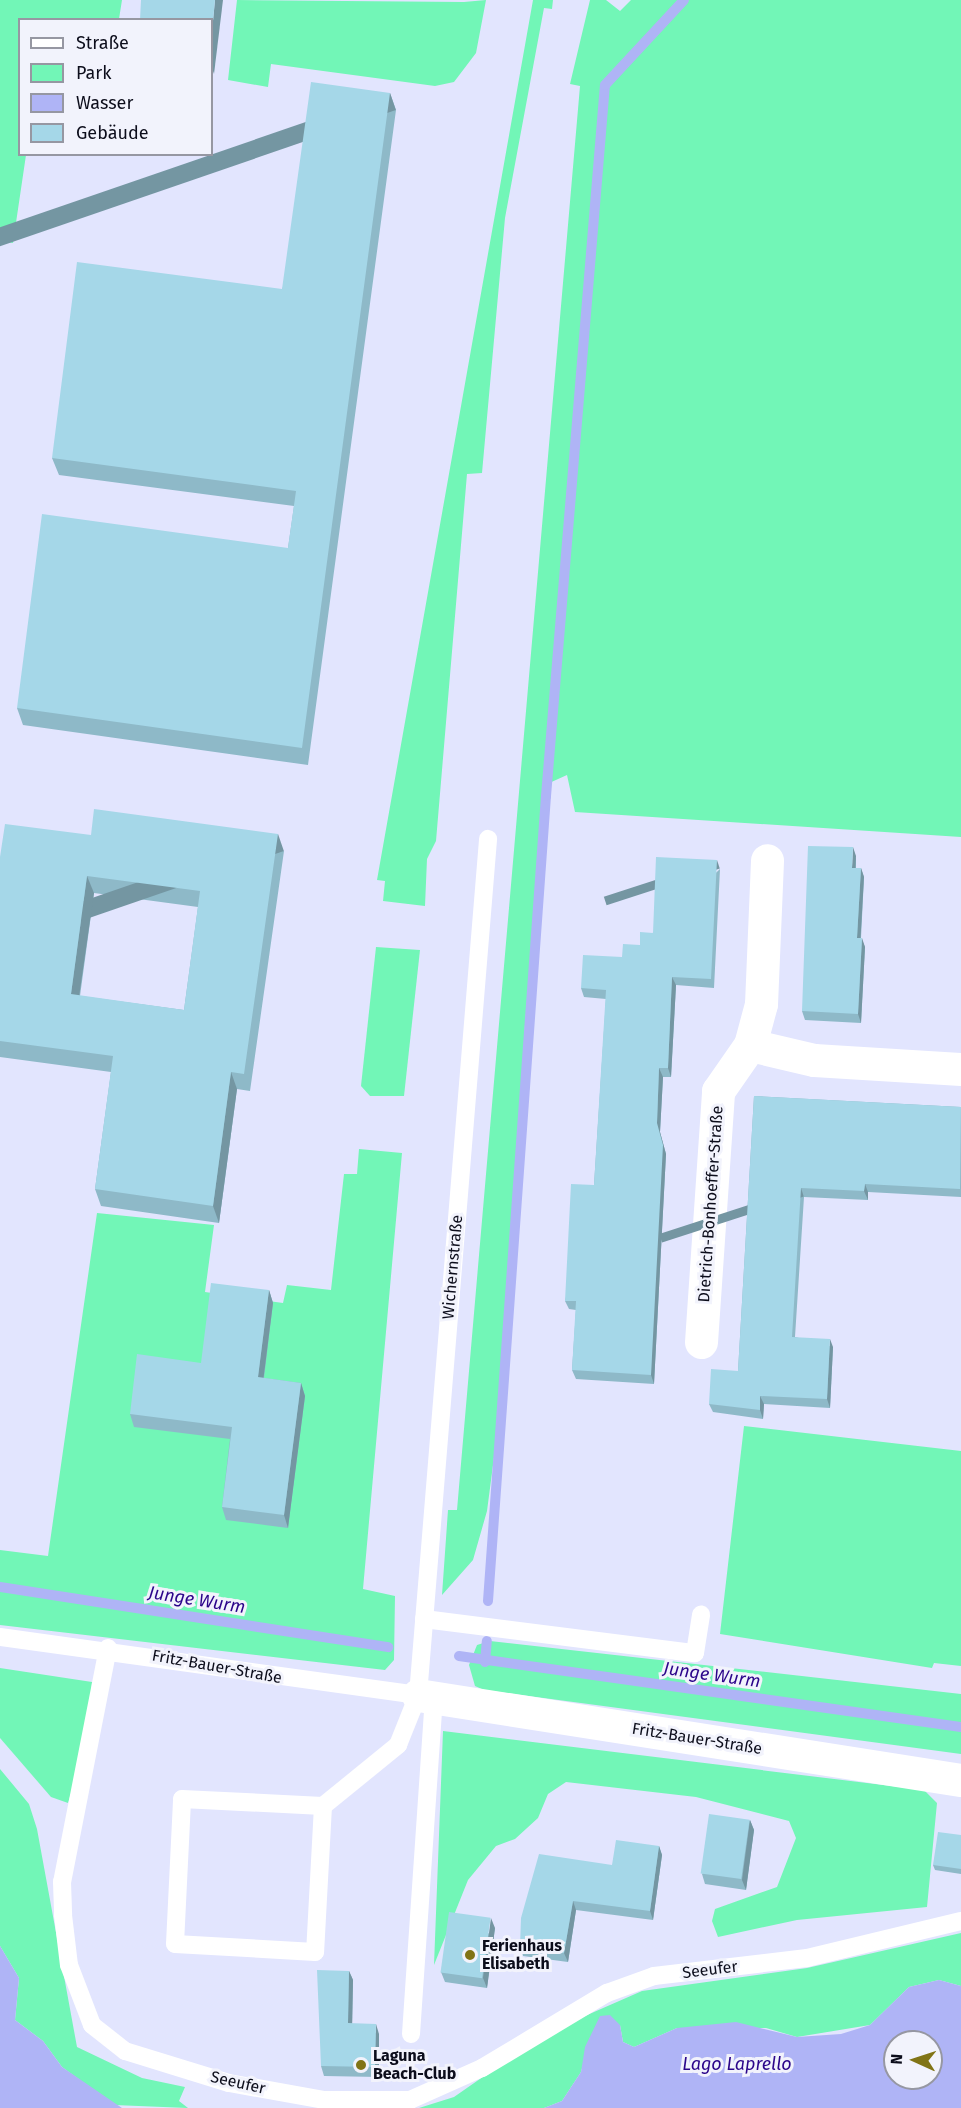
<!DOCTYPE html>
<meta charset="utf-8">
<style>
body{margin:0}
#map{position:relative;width:961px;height:2108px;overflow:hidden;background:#e2e5fe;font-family:"Fira Sans",sans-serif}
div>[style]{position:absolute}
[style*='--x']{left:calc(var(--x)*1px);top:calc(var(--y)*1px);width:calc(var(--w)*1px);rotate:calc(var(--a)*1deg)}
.green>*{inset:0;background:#72f6b7}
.water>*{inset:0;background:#afb4f6}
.stream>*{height:10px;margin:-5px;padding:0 5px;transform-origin:5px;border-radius:5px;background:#afb4f6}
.lane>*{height:18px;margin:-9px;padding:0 9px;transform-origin:9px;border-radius:9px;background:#fff}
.street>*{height:33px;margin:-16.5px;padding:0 16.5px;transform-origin:16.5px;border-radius:16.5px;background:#fff}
.wall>*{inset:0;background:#8eb9c8}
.shaded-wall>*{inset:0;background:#7496a2;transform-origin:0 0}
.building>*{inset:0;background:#a5d7e8;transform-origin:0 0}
.dots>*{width:16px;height:16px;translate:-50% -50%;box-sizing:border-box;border:3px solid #f2f3fc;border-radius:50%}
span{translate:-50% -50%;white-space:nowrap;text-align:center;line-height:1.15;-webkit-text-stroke:6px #f2f3fc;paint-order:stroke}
.street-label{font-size:16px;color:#0c0d1b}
.poi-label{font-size:16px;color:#0c0d1b;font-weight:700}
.left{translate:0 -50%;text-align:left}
.water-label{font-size:18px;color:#2b058a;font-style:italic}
.legend{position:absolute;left:18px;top:18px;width:195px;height:138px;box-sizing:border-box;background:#f2f3fc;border:2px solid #9697a2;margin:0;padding:8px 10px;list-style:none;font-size:18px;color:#0c0d1b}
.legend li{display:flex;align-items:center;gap:12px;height:30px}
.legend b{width:30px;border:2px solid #9697a2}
.north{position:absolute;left:883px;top:2030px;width:60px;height:60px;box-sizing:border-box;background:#f2f3fc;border:2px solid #9697a2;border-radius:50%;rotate:273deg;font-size:16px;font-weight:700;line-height:24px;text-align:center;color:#0c0d1b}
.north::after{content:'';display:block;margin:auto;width:21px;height:27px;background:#817416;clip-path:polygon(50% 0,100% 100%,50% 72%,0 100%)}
</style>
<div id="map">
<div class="green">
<i style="clip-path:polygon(0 0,122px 0,119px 19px,20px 20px,20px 154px,26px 155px,13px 243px,0 241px)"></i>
<i style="clip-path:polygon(237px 0,464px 2px,486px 0,476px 53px,454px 82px,435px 86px,271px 64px,268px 87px,228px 80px)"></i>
<i style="clip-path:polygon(533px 0,553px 0,552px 9px,544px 8px,505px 218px,482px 473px,467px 474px,436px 841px,427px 859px,425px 906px,383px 901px,385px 881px,377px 880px)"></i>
<i style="clip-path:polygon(590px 0,606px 0,620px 11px,631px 0,961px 0,961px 837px,575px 812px,567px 775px,547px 784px,525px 1024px,510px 1335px,487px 1511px,473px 1560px,442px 1595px,448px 1510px,457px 1510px,580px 86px,570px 84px)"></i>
<i style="clip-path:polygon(376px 947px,420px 950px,404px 1096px,370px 1096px,361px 1086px)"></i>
<i style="clip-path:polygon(359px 1149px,402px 1153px,363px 1589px,395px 1596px,394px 1660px,385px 1670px,0 1625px,0 1550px,48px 1556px,97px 1213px,214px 1225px,205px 1292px,283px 1303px,287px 1285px,331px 1290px,344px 1174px,357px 1174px)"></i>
<i style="clip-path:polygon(744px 1426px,961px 1451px,961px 1666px,934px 1663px,932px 1668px,720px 1634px)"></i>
<i style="clip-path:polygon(490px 1641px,961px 1694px,961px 1754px,484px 1690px,475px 1686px,469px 1665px,477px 1645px)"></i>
<i style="clip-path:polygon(0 1668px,92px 1682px,87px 1743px,68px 1803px,51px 1797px,0 1738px)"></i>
<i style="clip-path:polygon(443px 1731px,924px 1790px,937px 1803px,927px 1907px,797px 1920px,718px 1937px,712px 1921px,715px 1909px,777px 1887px,796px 1838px,789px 1821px,696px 1797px,566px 1782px,548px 1794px,538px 1818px,515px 1839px,496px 1846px,468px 1880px,434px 1965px)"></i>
<i style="clip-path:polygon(0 1769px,29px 1804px,37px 1829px,77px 2047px,142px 2078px,185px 2087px,179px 2101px,188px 2108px,114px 2105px,62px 2067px,43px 2041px,15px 2020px,19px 1978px,0 1946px)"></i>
<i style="clip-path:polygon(961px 1933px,961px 1986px,939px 1980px,909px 1987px,870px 2025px,797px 2037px,766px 2028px,677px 2028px,634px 2047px,623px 2042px,620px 2025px,590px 2038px,581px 2072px,562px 2101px,544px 2108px,419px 2108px,454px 2097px,546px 2033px,642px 1991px,807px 1968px)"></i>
</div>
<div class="water">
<i style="clip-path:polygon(0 1946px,19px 1978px,15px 2020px,43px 2041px,62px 2067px,122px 2108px,0 2108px)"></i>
<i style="clip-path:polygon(evenodd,939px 1980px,961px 1986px,961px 2108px,544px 2108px,562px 2101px,581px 2072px,585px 2047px,600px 2016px,610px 2015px,620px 2025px,623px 2042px,634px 2047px,677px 2028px,736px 2022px,797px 2037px,841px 2034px,870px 2025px,909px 1987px,939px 1980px,895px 2042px,931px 2042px,931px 2078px,895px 2078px,895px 2042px)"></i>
</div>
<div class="stream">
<i style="--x:0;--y:1587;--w:393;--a:8.8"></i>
<i style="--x:488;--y:1601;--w:807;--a:-85.88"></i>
<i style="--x:546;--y:796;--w:713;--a:-85.26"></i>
<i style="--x:605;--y:85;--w:116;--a:-47.1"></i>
<i style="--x:459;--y:1656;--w:507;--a:8.05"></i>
<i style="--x:485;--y:1662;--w:21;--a:-85"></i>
</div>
<div class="lane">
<i style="--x:424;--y:1619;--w:273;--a:7.2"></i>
<i style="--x:695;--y:1653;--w:39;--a:-81"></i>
<i style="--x:0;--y:1637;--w:422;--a:7.9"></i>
<i style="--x:108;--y:1648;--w:238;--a:101.1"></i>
<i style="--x:62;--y:1882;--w:33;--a:88"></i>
<i style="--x:63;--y:1915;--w:50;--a:83.2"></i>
<i style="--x:69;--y:1965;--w:64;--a:69"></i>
<i style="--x:92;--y:2025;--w:42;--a:38.2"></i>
<i style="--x:125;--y:2051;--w:109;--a:17.1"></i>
<i style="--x:229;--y:2083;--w:97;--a:10.1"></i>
<i style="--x:324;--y:2100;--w:86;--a:0"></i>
<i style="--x:410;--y:2100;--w:79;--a:-24"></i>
<i style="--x:482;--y:2068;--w:146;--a:-31"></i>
<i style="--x:607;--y:1993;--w:50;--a:-19.9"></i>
<i style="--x:654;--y:1976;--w:154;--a:-6.7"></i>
<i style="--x:807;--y:1958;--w:158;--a:-13.5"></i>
<i style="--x:182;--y:1799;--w:141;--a:2.8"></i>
<i style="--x:323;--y:1806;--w:146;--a:93.1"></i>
<i style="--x:315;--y:1952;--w:140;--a:-176.7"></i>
<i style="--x:175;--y:1944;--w:145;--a:-87.2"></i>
<i style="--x:323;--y:1806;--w:97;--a:-39.1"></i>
<i style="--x:398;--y:1745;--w:54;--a:-68.2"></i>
<i style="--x:418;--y:1695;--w:859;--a:-85.32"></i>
<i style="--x:411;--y:2034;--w:338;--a:-86.1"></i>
</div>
<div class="street">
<i style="--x:750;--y:1045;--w:66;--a:13.2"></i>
<i style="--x:814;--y:1060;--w:147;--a:3.5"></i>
<i style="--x:701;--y:1342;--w:252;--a:-86.1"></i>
<i style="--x:718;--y:1091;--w:56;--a:-55.2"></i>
<i style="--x:750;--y:1045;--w:42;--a:-75"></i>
<i style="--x:761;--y:1004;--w:144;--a:-87.6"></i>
<i style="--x:418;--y:1695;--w:550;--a:8.9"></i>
</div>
<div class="wall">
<i style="clip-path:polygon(390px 93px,396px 110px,308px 765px,23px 725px,17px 708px,288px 548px,294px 506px,59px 475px,52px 458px,282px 289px)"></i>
<i style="clip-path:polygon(evenodd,91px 835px,284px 851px,250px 1091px,237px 1089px,219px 1223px,101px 1206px,95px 1189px,111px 1072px,0 1057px,0 857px,91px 835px,94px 893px,198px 907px,184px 1010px,80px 996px,94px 893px)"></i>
<i style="clip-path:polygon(856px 856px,856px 868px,861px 868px,864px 877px,861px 938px,865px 947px,861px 1023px,805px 1020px,802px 1011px)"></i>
<i style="clip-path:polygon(720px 869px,714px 988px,676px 985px,671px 1077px,663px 1077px,660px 1132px,666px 1154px,654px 1384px,576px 1379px,572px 1370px,576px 1310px,569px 1309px,565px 1301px,594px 1185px,606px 999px,584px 997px,581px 988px,622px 957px,640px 945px)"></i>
<i style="clip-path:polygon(754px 1096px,961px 1107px,961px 1197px,868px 1192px,868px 1200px,804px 1197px,795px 1337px,833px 1347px,830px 1408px,764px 1404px,763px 1419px,713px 1412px,709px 1404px,738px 1371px)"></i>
<i style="clip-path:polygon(269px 1290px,273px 1303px,264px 1378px,301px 1383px,305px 1396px,288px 1528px,226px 1520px,222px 1507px,230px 1439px,134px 1427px,130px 1414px,201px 1363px)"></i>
<i style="clip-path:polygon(750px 1820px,754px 1830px,746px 1890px,705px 1884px,702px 1874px)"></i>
<i style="clip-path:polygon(961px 1835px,961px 1874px,935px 1870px,933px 1865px)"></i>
<i style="clip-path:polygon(659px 1846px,662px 1855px,653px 1920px,576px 1910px,568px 1962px,523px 1956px,520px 1947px,612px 1865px)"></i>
<i style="clip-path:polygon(495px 1928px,487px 1988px,445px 1982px,441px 1972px)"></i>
<i style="clip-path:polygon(349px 1971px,353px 1980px,352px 2024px,379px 2034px,379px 2077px,324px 2076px,321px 2066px)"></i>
</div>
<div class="shaded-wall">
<i style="clip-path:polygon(215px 0,223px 0,214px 74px,212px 68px,212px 31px)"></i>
<i style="left:390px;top:93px;width:18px;height:661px;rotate:71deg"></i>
<i style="left:278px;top:834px;width:18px;height:242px;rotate:71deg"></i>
<i style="clip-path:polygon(853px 847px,856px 856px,855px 877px,852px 868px)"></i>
<i style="left:717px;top:860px;width:9px;height:119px;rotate:72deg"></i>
<i style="clip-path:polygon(861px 868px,864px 877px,860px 947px,857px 938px)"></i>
<i style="clip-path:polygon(87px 876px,94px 893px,77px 1011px,71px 994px)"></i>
<i style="clip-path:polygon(862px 938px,865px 947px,861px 1023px,858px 1014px)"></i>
<i style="clip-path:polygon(672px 977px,676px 985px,671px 1077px,668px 1068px)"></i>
<i style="clip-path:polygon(659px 1068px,663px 1077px,660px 1132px,666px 1154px,654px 1384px,651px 1375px,657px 1123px)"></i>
<i style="clip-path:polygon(231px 1072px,237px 1089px,219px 1223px,213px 1206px)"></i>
<i style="clip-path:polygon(865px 1184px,868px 1192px,868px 1200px,864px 1191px)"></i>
<i style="left:801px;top:1188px;width:9px;height:149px;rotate:72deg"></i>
<i style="clip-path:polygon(269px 1290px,273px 1303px,262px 1390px,258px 1377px)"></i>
<i style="clip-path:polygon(830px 1339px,833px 1347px,830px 1408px,827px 1399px)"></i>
<i style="clip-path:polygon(301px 1383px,305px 1396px,288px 1528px,284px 1515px)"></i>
<i style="clip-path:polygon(760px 1396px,764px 1404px,763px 1419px,760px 1410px)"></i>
<i style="clip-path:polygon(750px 1820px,754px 1830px,746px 1890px,742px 1880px)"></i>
<i style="clip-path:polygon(659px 1846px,662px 1855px,653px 1920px,650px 1911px)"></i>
<i style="clip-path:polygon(573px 1901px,576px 1910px,568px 1962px,564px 1953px)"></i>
<i style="clip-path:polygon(491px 1918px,495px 1928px,487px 1988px,483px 1978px)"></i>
<i style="clip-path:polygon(349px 1971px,353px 1980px,352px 2033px,348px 2023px)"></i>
<i style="clip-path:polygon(376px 2024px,379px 2034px,379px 2077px,375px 2067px)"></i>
</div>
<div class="building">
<i style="clip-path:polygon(141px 0,215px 0,212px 31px,212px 20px,140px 20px)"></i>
<i style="clip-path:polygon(311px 82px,390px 93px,302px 748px,17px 708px,42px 514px,288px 548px,296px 491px,52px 458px,77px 262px,282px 289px)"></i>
<i style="clip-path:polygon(evenodd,94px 809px,278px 834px,244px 1074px,231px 1072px,213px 1206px,95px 1189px,113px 1056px,0 1041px,0 857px,5px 824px,91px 835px,94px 809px,87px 876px,200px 891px,184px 1010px,71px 994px,87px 876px)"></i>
<i style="clip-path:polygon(808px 846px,853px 847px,852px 868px,861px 868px,857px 938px,862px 938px,858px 1014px,802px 1011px)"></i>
<i style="clip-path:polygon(656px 857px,717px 860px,711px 979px,672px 977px,668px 1068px,659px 1068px,657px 1123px,663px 1145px,651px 1375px,572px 1370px,576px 1301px,565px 1301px,571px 1184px,594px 1185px,606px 990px,581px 988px,583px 955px,622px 957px,623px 944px,640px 945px,640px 932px,653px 933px)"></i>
<i style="clip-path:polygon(754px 1096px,961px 1107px,960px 1189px,865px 1184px,864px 1191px,801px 1188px,792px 1337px,830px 1339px,827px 1399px,760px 1396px,760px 1410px,709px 1404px,711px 1369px,738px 1371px)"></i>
<i style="clip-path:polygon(211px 1283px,269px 1290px,258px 1377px,301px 1383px,284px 1515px,222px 1507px,232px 1427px,130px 1414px,137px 1354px,201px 1363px)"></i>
<i style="left:709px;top:1814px;width:41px;height:60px;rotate:8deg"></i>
<i style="clip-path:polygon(938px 1832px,961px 1835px,961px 1869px,933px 1865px)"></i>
<i style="clip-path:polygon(616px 1840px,659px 1846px,650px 1911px,573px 1901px,564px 1953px,520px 1947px,521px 1918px,539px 1854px,612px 1865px)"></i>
<i style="left:449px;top:1912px;width:42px;height:61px;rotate:8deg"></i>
<i style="clip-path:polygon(317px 1970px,349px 1971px,348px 2023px,376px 2024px,375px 2067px,321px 2066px)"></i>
</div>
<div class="dots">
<i style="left:470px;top:1955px;background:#817416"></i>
<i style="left:361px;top:2065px;background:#817416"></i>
</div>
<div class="street-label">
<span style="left:711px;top:1204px;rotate:-86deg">Dietrich-Bonhoeffer-Straße</span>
<span style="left:453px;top:1267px;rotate:-85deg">Wichernstraße</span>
<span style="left:217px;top:1667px;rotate:10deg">Fritz-Bauer-Straße</span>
<span style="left:697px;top:1739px;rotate:9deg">Fritz-Bauer-Straße</span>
<span style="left:710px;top:1970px;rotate:-7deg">Seeufer</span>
<span style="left:238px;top:2083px;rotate:13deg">Seeufer</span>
</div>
<div class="poi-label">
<span class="left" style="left:482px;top:1955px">Ferienhaus<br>Elisabeth</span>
<span class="left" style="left:373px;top:2065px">Laguna<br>Beach-Club</span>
</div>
<div class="water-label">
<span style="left:197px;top:1600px;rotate:9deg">Junge Wurm</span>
<span style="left:712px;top:1675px;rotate:8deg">Junge Wurm</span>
<span style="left:737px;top:2064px">Lago Laprello</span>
</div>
<ul class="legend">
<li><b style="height:8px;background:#fff"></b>Straße</li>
<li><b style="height:16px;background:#72f6b7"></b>Park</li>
<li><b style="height:16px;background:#afb4f6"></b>Wasser</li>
<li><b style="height:16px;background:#a5d7e8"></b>Gebäude</li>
</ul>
<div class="north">N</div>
</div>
